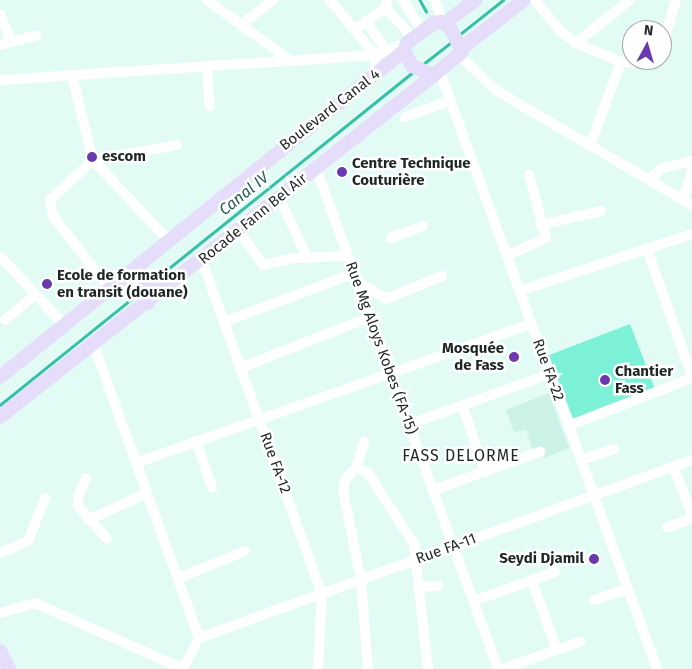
<!DOCTYPE html>
<meta charset="utf-8">
<style>
body{margin:0}
#map{position:relative;width:692px;height:669px;overflow:hidden;background:#e2fcf5;font-family:"Fira Sans",sans-serif}
div>[style]{position:absolute}
[style*='--x']{left:calc(var(--x)*1px);top:calc(var(--y)*1px);width:calc(var(--w)*1px);rotate:calc(var(--a)*1deg)}
.built>*{inset:0;background:#cdf1e7}
.green>*{inset:0;background:#7df1d7;transform-origin:0 0}
.stream>*{height:2.5px;margin:-1.25px;padding:0 1.25px;transform-origin:1.25px;border-radius:1.25px;background:#37c0a7}
.minor>*{height:10px;margin:-5px;padding:0 5px;transform-origin:5px;border-radius:5px;background:#fff}
.major>*{height:14px;margin:-7px;padding:0 7px;transform-origin:7px;border-radius:7px;background:#e5ddf9}
.dots>*{width:14px;height:14px;translate:-50% -50%;box-sizing:border-box;border:2px solid #fff;border-radius:50%}
span{translate:-50% -50%;white-space:nowrap;text-align:center;line-height:1.15;-webkit-text-stroke:5px #fff;paint-order:stroke}
.street-label{font-size:15px;color:#1e2725}
.poi-label{font-size:15px;color:#1e2725;font-weight:700}
.left{translate:0 -50%;text-align:left}
.right{translate:-100% -50%;text-align:right}
.water-label{font-size:16px;color:#255b50;font-style:italic}
.neighbourhood-label{font-size:16px;color:#1e2725;letter-spacing:1px}
.north{position:absolute;left:622px;top:20px;width:50px;height:50px;box-sizing:border-box;background:#fff;border:1px solid #a5a9a8;border-radius:50%;rotate:6deg;font-size:14px;font-weight:700;line-height:20px;text-align:center;color:#1e2725}
.north::after{content:'';display:block;margin:auto;width:18px;height:22px;background:#6a38af;clip-path:polygon(50% 0,100% 100%,50% 72%,0 100%)}
</style>
<div id="map">
<div class="built">
<i style="clip-path:polygon(549px 393px,569px 448px,544px 458px,540px 449px,533px 451px,526px 430px,514px 432px,506px 410px)"></i>
</div>
<div class="green">
<i style="left:630px;top:324px;width:70px;height:87px;rotate:69deg"></i>
</div>
<div class="stream">
<i style="--x:420;--y:0;--w:13;--a:61"></i>
<i style="--x:459;--y:35;--w:56;--a:-38.5"></i>
<i style="--x:422;--y:65;--w:37;--a:-38"></i>
<i style="--x:153;--y:281;--w:335;--a:-38.8"></i>
<i style="--x:0;--y:405;--w:186;--a:-38.9"></i>
</div>
<div class="minor">
<i style="--x:207;--y:0;--w:104;--a:36"></i>
<i style="--x:330;--y:0;--w:71;--a:50.7"></i>
<i style="--x:375;--y:55;--w:19;--a:87"></i>
<i style="--x:403;--y:0;--w:36;--a:58"></i>
<i style="--x:435;--y:0;--w:23;--a:72"></i>
<i style="--x:535;--y:0;--w:38;--a:51"></i>
<i style="--x:559;--y:30;--w:21;--a:37"></i>
<i style="--x:576;--y:43;--w:49;--a:22.9"></i>
<i style="--x:621;--y:62;--w:34;--a:2"></i>
<i style="--x:655;--y:63;--w:4;--a:-45"></i>
<i style="--x:386;--y:8;--w:40;--a:48"></i>
<i style="--x:0;--y:14;--w:29;--a:68"></i>
<i style="--x:366;--y:21;--w:36;--a:56"></i>
<i style="--x:241;--y:25;--w:41;--a:-38"></i>
<i style="--x:354;--y:30;--w:39;--a:-35"></i>
<i style="--x:386;--y:8;--w:8;--a:-83"></i>
<i style="--x:576;--y:43;--w:69;--a:-38.5"></i>
<i style="--x:0;--y:45;--w:38;--a:-15"></i>
<i style="--x:662;--y:48;--w:50;--a:-73.7"></i>
<i style="--x:460;--y:56;--w:51;--a:43.4"></i>
<i style="--x:497;--y:91;--w:226;--a:30.3"></i>
<i style="--x:207;--y:67;--w:39;--a:86"></i>
<i style="--x:440;--y:72;--w:635;--a:70.02"></i>
<i style="--x:72;--y:76;--w:87;--a:76"></i>
<i style="--x:93;--y:160;--w:110;--a:46.8"></i>
<i style="--x:0;--y:80;--w:376;--a:-3.8"></i>
<i style="--x:375;--y:55;--w:34;--a:-21"></i>
<i style="--x:405;--y:117;--w:48;--a:-19.6"></i>
<i style="--x:590;--y:145;--w:89;--a:-69.5"></i>
<i style="--x:316;--y:168;--w:533;--a:70.04"></i>
<i style="--x:649;--y:180;--w:18;--a:-43"></i>
<i style="--x:662;--y:168;--w:31;--a:-13"></i>
<i style="--x:279;--y:197;--w:68;--a:64.9"></i>
<i style="--x:683;--y:200;--w:31;--a:-73"></i>
<i style="--x:540;--y:225;--w:63;--a:-12.9"></i>
<i style="--x:238;--y:230;--w:43;--a:54.5"></i>
<i style="--x:263;--y:265;--w:32;--a:-13"></i>
<i style="--x:294;--y:258;--w:54;--a:-2.1"></i>
<i style="--x:391;--y:238;--w:34;--a:-21"></i>
<i style="--x:647;--y:249;--w:135;--a:70.5"></i>
<i style="--x:0;--y:256;--w:93;--a:47.2"></i>
<i style="--x:507;--y:256;--w:43;--a:-24.8"></i>
<i style="--x:546;--y:238;--w:66;--a:-104.9"></i>
<i style="--x:202;--y:261;--w:354;--a:70.2"></i>
<i style="--x:322;--y:594;--w:75;--a:93.1"></i>
<i style="--x:358;--y:281;--w:33;--a:33"></i>
<i style="--x:386;--y:299;--w:61;--a:-22.3"></i>
<i style="--x:108;--y:287;--w:90;--a:-127.8"></i>
<i style="--x:53;--y:216;--w:16;--a:-101"></i>
<i style="--x:50;--y:200;--w:59;--a:-42.9"></i>
<i style="--x:93;--y:160;--w:85;--a:-10.1"></i>
<i style="--x:519;--y:291;--w:182;--a:-18.2"></i>
<i style="--x:5;--y:320;--w:40;--a:-40"></i>
<i style="--x:224;--y:322;--w:140;--a:-20.5"></i>
<i style="--x:94;--y:346;--w:310;--a:70.2"></i>
<i style="--x:240;--y:368;--w:140;--a:-21.4"></i>
<i style="--x:463;--y:407;--w:69;--a:71.3"></i>
<i style="--x:408;--y:425;--w:151;--a:-19.8"></i>
<i style="--x:568;--y:426;--w:133;--a:-21.2"></i>
<i style="--x:196;--y:441;--w:49;--a:70.8"></i>
<i style="--x:581;--y:460;--w:35;--a:-18"></i>
<i style="--x:136;--y:463;--w:419;--a:-19.4"></i>
<i style="--x:674;--y:467;--w:52;--a:69.8"></i>
<i style="--x:356;--y:468;--w:13;--a:23"></i>
<i style="--x:368;--y:473;--w:85;--a:57.1"></i>
<i style="--x:414;--y:544;--w:126;--a:83.6"></i>
<i style="--x:356;--y:468;--w:16;--a:133"></i>
<i style="--x:345;--y:480;--w:11;--a:100"></i>
<i style="--x:343;--y:491;--w:91;--a:78.6"></i>
<i style="--x:361;--y:580;--w:89;--a:85.5"></i>
<i style="--x:356;--y:468;--w:28;--a:-73"></i>
<i style="--x:86;--y:478;--w:21;--a:113"></i>
<i style="--x:78;--y:497;--w:9;--a:90"></i>
<i style="--x:78;--y:506;--w:44;--a:48.7"></i>
<i style="--x:433;--y:490;--w:114;--a:-19.6"></i>
<i style="--x:88;--y:520;--w:65;--a:-24.6"></i>
<i style="--x:667;--y:527;--w:26;--a:-18"></i>
<i style="--x:0;--y:553;--w:30;--a:-23"></i>
<i style="--x:28;--y:541;--w:46;--a:-68.4"></i>
<i style="--x:178;--y:578;--w:72;--a:-21.9"></i>
<i style="--x:532;--y:581;--w:73;--a:70.1"></i>
<i style="--x:419;--y:587;--w:19;--a:-3"></i>
<i style="--x:594;--y:600;--w:36;--a:-18"></i>
<i style="--x:474;--y:601;--w:86;--a:-19.7"></i>
<i style="--x:0;--y:613;--w:36;--a:-16"></i>
<i style="--x:35;--y:603;--w:162;--a:24"></i>
<i style="--x:199;--y:638;--w:524;--a:-19.85"></i>
<i style="--x:183;--y:669;--w:35;--a:-63"></i>
<i style="--x:502;--y:669;--w:83;--a:-19.1"></i>
</div>
<div class="major">
<i style="--x:434;--y:23;--w:8;--a:-7"></i>
<i style="--x:442;--y:22;--w:11;--a:38"></i>
<i style="--x:451;--y:29;--w:25;--a:64"></i>
<i style="--x:462;--y:52;--w:36;--a:141"></i>
<i style="--x:434;--y:75;--w:24;--a:-158"></i>
<i style="--x:412;--y:66;--w:17;--a:-118"></i>
<i style="--x:404;--y:51;--w:9;--a:-69"></i>
<i style="--x:407;--y:43;--w:34;--a:-37"></i>
<i style="--x:445;--y:23;--w:38;--a:-37"></i>
<i style="--x:462;--y:48;--w:78;--a:-37.7"></i>
<i style="--x:128;--y:273;--w:21;--a:17"></i>
<i style="--x:148;--y:279;--w:9;--a:72"></i>
<i style="--x:151;--y:288;--w:15;--a:101"></i>
<i style="--x:0;--y:377;--w:519;--a:-38.9"></i>
<i style="--x:0;--y:417;--w:553;--a:-38.24"></i>
<i style="--x:0;--y:651;--w:20;--a:63"></i>
</div>
<div class="dots">
<i style="left:92px;top:157px;background:#6a38af"></i>
<i style="left:342px;top:172px;background:#6a38af"></i>
<i style="left:47px;top:284px;background:#6a38af"></i>
<i style="left:514px;top:357px;background:#6a38af"></i>
<i style="left:605px;top:380px;background:#6a38af"></i>
<i style="left:594px;top:559px;background:#6a38af"></i>
</div>
<div class="street-label">
<span style="left:330px;top:110px;rotate:-38deg">Boulevard Canal 4</span>
<span style="left:253px;top:219px;rotate:-39deg">Rocade Fann Bel Air</span>
<span style="left:381px;top:348px;rotate:70deg">Rue Mg Aloys Kobes (FA-15)</span>
<span style="left:548px;top:370px;rotate:70deg">Rue FA-22</span>
<span style="left:275px;top:463px;rotate:70deg">Rue FA-12</span>
<span style="left:446px;top:549px;rotate:-20deg">Rue FA-11</span>
</div>
<div class="poi-label">
<span class="left" style="left:102px;top:157px">escom</span>
<span class="left" style="left:352px;top:172px">Centre Technique<br>Couturière</span>
<span class="left" style="left:57px;top:284px">Ecole de formation<br>en transit (douane)</span>
<span class="right" style="left:504px;top:357px">Mosquée<br>de Fass</span>
<span class="left" style="left:615px;top:380px">Chantier<br>Fass</span>
<span class="right" style="left:584px;top:559px">Seydi Djamil</span>
</div>
<div class="water-label">
<span style="left:244px;top:194px;rotate:-39deg">Canal IV</span>
</div>
<div class="neighbourhood-label">
<span style="left:461px;top:456px">FASS DELORME</span>
</div>
<div class="north">N</div>
</div>
